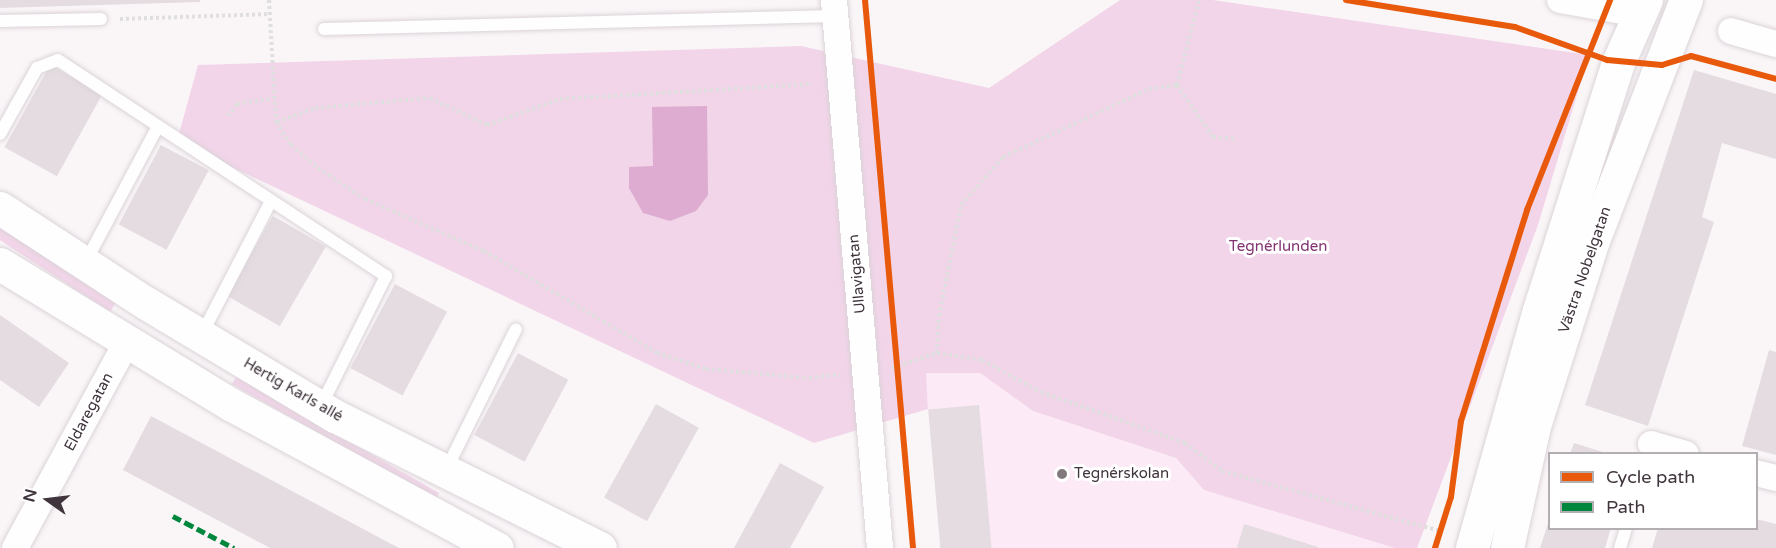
<!DOCTYPE html>
<meta charset="utf-8">
<style>
body{margin:0}
#map{position:relative;width:1776px;height:548px;overflow:hidden;background:#faf6f8;font-family:"Varela Round",sans-serif}
div>[style]{position:absolute}
[style*='--x']{left:calc(var(--x)*1px);top:calc(var(--y)*1px);width:calc(var(--w)*1px);rotate:calc(var(--a)*1deg)}
.built>*{inset:0;background:#fdeaf7}
.green>*{inset:0;background:#f2d5e9;transform-origin:0 0}
.water>*{inset:0;background:#ddacd0}
.building>*{inset:0;background:#e4dce1;transform-origin:0 0}
.path>*{height:4px;margin-top:-2px;transform-origin:0;background:repeating-linear-gradient(90deg,#e0dfe0 0 3px,transparent 0 6px)}
.roads{filter:drop-shadow(0 0 2px #dbd3d8) drop-shadow(0 0 2px #dbd3d8)}
.lane>*{height:12px;margin:-6px;padding:0 6px;transform-origin:6px;border-radius:6px;background:#fefefe}
.street>*{height:26px;margin:-13px;padding:0 13px;transform-origin:13px;border-radius:13px;background:#fefefe}
.secondary>*{height:33px;margin:-16.5px;padding:0 16.5px;transform-origin:16.5px;border-radius:16.5px;background:#fefefe}
.quiet>*{height:4.5px;margin-top:-2.25px;transform-origin:0;background:repeating-linear-gradient(90deg,#00873e 0 9px,transparent 0 13.5px)}
.cycleway>*{height:6px;margin:-3px;padding:0 3px;transform-origin:3px;border-radius:3px;background:#e8590c}
.dots>*{width:16px;height:16px;translate:-50% -50%;box-sizing:border-box;border:3px solid #fff;border-radius:50%}
span{translate:-50% -50%;white-space:nowrap;text-align:center;line-height:1.15;-webkit-text-stroke:6px #fff;paint-order:stroke}
.park-label{font-size:15px;color:#823372}
.street-label{font-size:15px;color:#40353d}
.poi-label{font-size:15px;color:#40353d}
.left{translate:0 -50%;text-align:left}
.legend{position:absolute;left:1548px;top:452px;width:210px;height:78px;box-sizing:border-box;background:#fff;border:2px solid #b3aeb1;margin:0;padding:8px 10px;list-style:none;font-size:18px;color:#40353d}
.legend li{display:flex;align-items:center;gap:12px;height:30px}
.legend b{width:30px;border:2px solid #b3aeb1}
.north{position:absolute;left:18px;top:470px;width:60px;height:60px;-webkit-text-stroke:4px #fff;paint-order:stroke;rotate:284deg;font-size:16px;font-weight:700;line-height:24px;text-align:center;color:#40353d}
.north::after{content:'';display:block;margin:auto;width:21px;height:27px;background:#40353d;clip-path:polygon(50% 0,100% 100%,50% 72%,0 100%)}
</style>
<div id="map">
<div class="built">
<i style="clip-path:polygon(925px 373px,980px 373px,1033px 411px,1176px 458px,1204px 490px,1395px 548px,941px 548px)"></i>
</div>
<div class="green">
<i style="clip-path:polygon(1120px 0,1213px 0,1589px 55px,1538px 225px,1417px 548px,1395px 548px,1204px 490px,1176px 458px,1033px 411px,980px 373px,926px 373px,928px 409px,814px 443px,177px 141px,198px 65px,801px 46px,989px 88px)"></i>
<i style="left:0;top:226px;width:139px;height:12px;rotate:33deg"></i>
<i style="clip-path:polygon(236px 377px,439px 493px,436px 499px,232px 384px)"></i>
</div>
<div class="water">
<i style="clip-path:polygon(707px 106px,708px 195px,696px 211px,670px 221px,643px 213px,629px 188px,629px 167px,653px 166px,652px 107px)"></i>
</div>
<div class="building">
<i style="clip-path:polygon(0 0,200px 0,200px 2px,0 8px)"></i>
<i style="left:50px;top:65px;width:60px;height:94px;rotate:29deg"></i>
<i style="clip-path:polygon(1694px 70px,1776px 94px,1776px 159px,1722px 143px,1702px 217px,1714px 222px,1648px 426px,1585px 405px)"></i>
<i style="left:161px;top:145px;width:54px;height:90px;rotate:28deg"></i>
<i style="left:273px;top:216px;width:61px;height:92px;rotate:30deg"></i>
<i style="left:395px;top:284px;width:59px;height:95px;rotate:28deg"></i>
<i style="clip-path:polygon(0 315px,69px 363px,39px 407px,0 380px)"></i>
<i style="clip-path:polygon(1769px 350px,1776px 352px,1776px 455px,1742px 446px)"></i>
<i style="left:518px;top:353px;width:57px;height:93px;rotate:28deg"></i>
<i style="left:656px;top:404px;width:49px;height:107px;rotate:29deg"></i>
<i style="left:979px;top:405px;width:144px;height:51px;rotate:85deg"></i>
<i style="clip-path:polygon(151px 416px,399px 548px,270px 548px,123px 470px)"></i>
<i style="clip-path:polygon(1574px 443px,1606px 453px,1606px 454px,1570px 454px)"></i>
<i style="clip-path:polygon(780px 463px,824px 487px,790px 548px,734px 548px)"></i>
<i style="clip-path:polygon(1756px 519px,1776px 524px,1776px 548px,1652px 548px,1658px 528px,1756px 528px)"></i>
<i style="clip-path:polygon(1549px 520px,1550px 528px,1611px 528px,1605px 548px,1540px 548px)"></i>
<i style="clip-path:polygon(1244px 524px,1318px 547px,1318px 548px,1237px 548px)"></i>
</div>
<div class="path">
<i style="--x:269;--y:0;--w:122;--a:86.7"></i>
<i style="--x:276;--y:122;--w:27;--a:57"></i>
<i style="--x:291;--y:145;--w:35;--a:40"></i>
<i style="--x:318;--y:168;--w:56;--a:33.4"></i>
<i style="--x:365;--y:199;--w:130;--a:23.6"></i>
<i style="--x:484;--y:251;--w:201;--a:30.5"></i>
<i style="--x:657;--y:353;--w:52;--a:18.1"></i>
<i style="--x:706;--y:369;--w:103;--a:5"></i>
<i style="--x:809;--y:378;--w:31;--a:-7"></i>
<i style="--x:120;--y:19;--w:150;--a:-1.9"></i>
<i style="--x:1177;--y:85;--w:63;--a:55.3"></i>
<i style="--x:1213;--y:137;--w:21;--a:5"></i>
<i style="--x:228;--y:116;--w:15;--a:-53"></i>
<i style="--x:237;--y:104;--w:37;--a:-9"></i>
<i style="--x:277;--y:122;--w:40;--a:-20.2"></i>
<i style="--x:315;--y:108;--w:115;--a:-5"></i>
<i style="--x:430;--y:98;--w:63;--a:25.3"></i>
<i style="--x:487;--y:125;--w:77;--a:-19.6"></i>
<i style="--x:560;--y:99;--w:253;--a:-3.4"></i>
<i style="--x:937;--y:353;--w:37;--a:-87"></i>
<i style="--x:939;--y:316;--w:113;--a:-78.8"></i>
<i style="--x:961;--y:205;--w:64;--a:-48.8"></i>
<i style="--x:1003;--y:157;--w:161;--a:-25"></i>
<i style="--x:1149;--y:89;--w:28;--a:-8"></i>
<i style="--x:1177;--y:85;--w:88;--a:-75.5"></i>
<i style="--x:892;--y:368;--w:47;--a:-18.4"></i>
<i style="--x:937;--y:353;--w:46;--a:8.8"></i>
<i style="--x:982;--y:360;--w:67;--a:28.5"></i>
<i style="--x:1041;--y:392;--w:153;--a:19.5"></i>
<i style="--x:1185;--y:443;--w:46;--a:37.1"></i>
<i style="--x:1222;--y:471;--w:226;--a:15.4"></i>
</div>
<div class="roads">
<div class="lane">
<i style="--x:0;--y:21;--w:101;--a:-1.1"></i>
<i style="--x:324;--y:29;--w:511;--a:-1.46"></i>
<i style="--x:0;--y:134;--w:76;--a:-60.7"></i>
<i style="--x:37;--y:68;--w:22;--a:-21"></i>
<i style="--x:58;--y:60;--w:393;--a:33.4"></i>
<i style="--x:386;--y:276;--w:145;--a:116.6"></i>
<i style="--x:85;--y:263;--w:155;--a:-61.9"></i>
<i style="--x:201;--y:336;--w:152;--a:-62.6"></i>
<i style="--x:446;--y:470;--w:157;--a:-63.6"></i>
<i style="--x:1620;--y:548;--w:21;--a:-73"></i>
</div>
<div class="street">
<i style="--x:834;--y:0;--w:550;--a:85.2"></i>
<i style="--x:1560;--y:0;--w:80;--a:10"></i>
<i style="--x:1731;--y:31;--w:47;--a:16.1"></i>
<i style="--x:1651;--y:444;--w:36;--a:16"></i>
<i style="--x:1756;--y:473;--w:21;--a:14"></i>
<i style="--x:15;--y:548;--w:237;--a:-61.5"></i>
</div>
<div class="secondary">
<i style="--x:0;--y:208;--w:174;--a:33.1"></i>
<i style="--x:146;--y:303;--w:220;--a:30.9"></i>
<i style="--x:335;--y:416;--w:296;--a:26.5"></i>
<i style="--x:0;--y:264;--w:271;--a:31.3"></i>
<i style="--x:232;--y:405;--w:301;--a:28.4"></i>
<i style="--x:1472;--y:548;--w:247;--a:-74.3"></i>
<i style="--x:1539;--y:310;--w:257;--a:-72.3"></i>
<i style="--x:1617;--y:65;--w:71;--a:-66"></i>
<i style="--x:1507;--y:548;--w:125;--a:-77.5"></i>
<i style="--x:1534;--y:426;--w:192;--a:-72.4"></i>
<i style="--x:1592;--y:243;--w:261;--a:-68.9"></i>
</div>
</div>
<div class="quiet">
<i style="--x:173;--y:516;--w:69;--a:27.7"></i>
</div>
<div class="cycleway">
<i style="--x:865;--y:0;--w:550;--a:84.99"></i>
<i style="--x:1346;--y:0;--w:171;--a:9.1"></i>
<i style="--x:1515;--y:27;--w:98;--a:19.7"></i>
<i style="--x:1607;--y:60;--w:55;--a:5.2"></i>
<i style="--x:1662;--y:65;--w:30;--a:-17"></i>
<i style="--x:1691;--y:56;--w:88;--a:15.1"></i>
<i style="--x:1435;--y:548;--w:53;--a:-72.6"></i>
<i style="--x:1451;--y:497;--w:77;--a:-82.5"></i>
<i style="--x:1461;--y:421;--w:221;--a:-72.6"></i>
<i style="--x:1527;--y:210;--w:226;--a:-68.4"></i>
</div>
<div class="dots">
<i style="left:1062px;top:474px;background:#81797e"></i>
</div>
<div class="park-label">
<span style="left:1278px;top:247px">Tegnérlunden</span>
</div>
<div class="street-label">
<span style="left:1585px;top:270px;rotate:-71deg">Västra Nobelgatan</span>
<span style="left:857px;top:274px;rotate:-95deg">Ullavigatan</span>
<span style="left:293px;top:390px;rotate:30deg">Hertig Karls allé</span>
<span style="left:89px;top:412px;rotate:-62deg">Eldaregatan</span>
</div>
<div class="poi-label">
<span class="left" style="left:1074px;top:474px">Tegnérskolan</span>
</div>
<ul class="legend">
<li><b style="height:8px;background:#e8590c"></b>Cycle path</li>
<li><b style="height:8px;background:#00873e"></b>Path</li>
</ul>
<div class="north">N</div>
</div>
